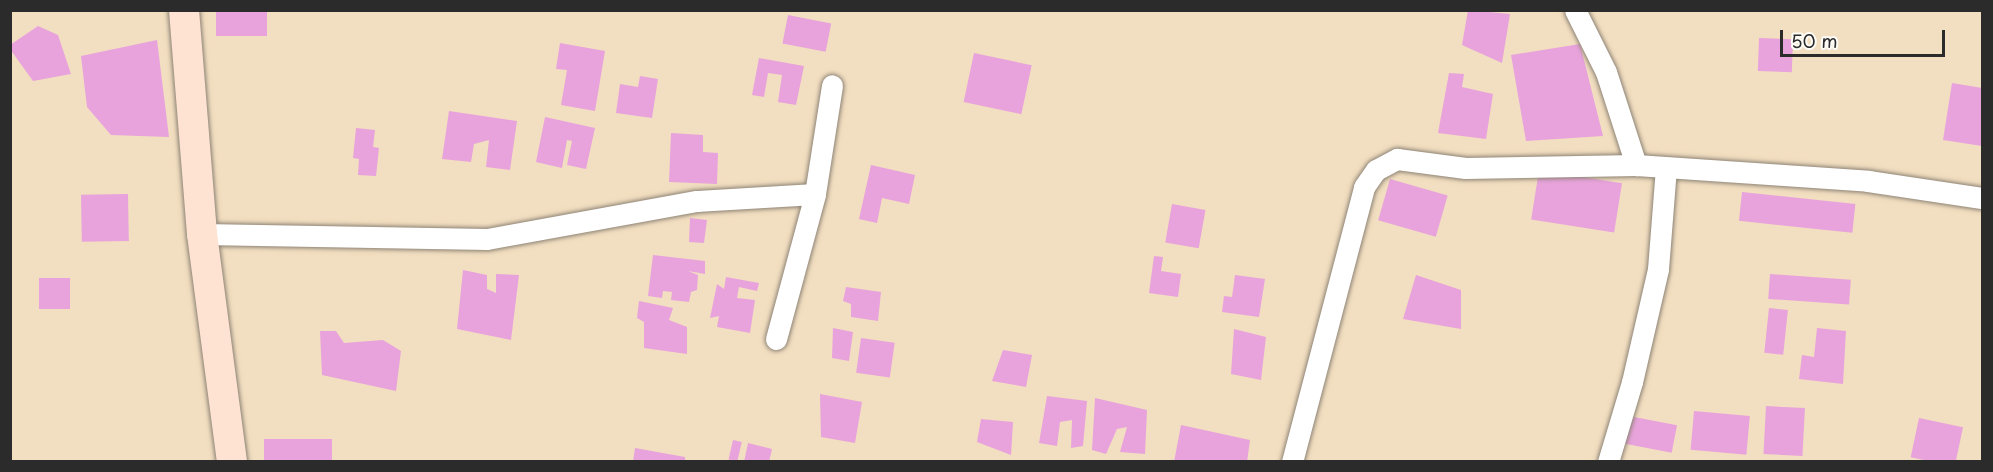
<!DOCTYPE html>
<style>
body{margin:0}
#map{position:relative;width:1993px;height:472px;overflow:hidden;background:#f2dec0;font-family:"Playpen Sans",sans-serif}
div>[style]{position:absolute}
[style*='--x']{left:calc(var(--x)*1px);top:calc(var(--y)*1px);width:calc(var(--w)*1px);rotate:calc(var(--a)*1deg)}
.building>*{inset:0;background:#e8a3dc;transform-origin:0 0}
.roads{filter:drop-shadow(0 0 2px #8e8476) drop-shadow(0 0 2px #8e8476)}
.street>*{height:21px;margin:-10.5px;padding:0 10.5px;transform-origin:10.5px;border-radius:10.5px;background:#fff}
.secondary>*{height:30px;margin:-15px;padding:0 15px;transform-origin:15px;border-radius:15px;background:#fee3d2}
span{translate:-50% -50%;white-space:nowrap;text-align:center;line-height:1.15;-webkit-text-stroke:5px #fdfcf7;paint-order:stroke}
.frame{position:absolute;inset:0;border:12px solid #2b2b2b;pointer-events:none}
.scale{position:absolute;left:1780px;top:30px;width:165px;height:27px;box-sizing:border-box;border:3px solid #2b2b2b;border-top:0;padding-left:8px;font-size:18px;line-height:21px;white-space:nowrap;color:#2b2b2b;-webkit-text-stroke:4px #fdfcf7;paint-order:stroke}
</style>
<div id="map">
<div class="building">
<i style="left:216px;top:10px;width:51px;height:26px"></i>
<i style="clip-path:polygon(1468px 10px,1510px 14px,1502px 63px,1462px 45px)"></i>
<i style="left:788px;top:15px;width:44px;height:29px;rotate:11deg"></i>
<i style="clip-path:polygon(38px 26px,58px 35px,71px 74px,33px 81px,10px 49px,10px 45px)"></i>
<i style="left:1759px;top:38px;width:34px;height:33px;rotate:2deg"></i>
<i style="clip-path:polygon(157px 40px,169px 137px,111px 135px,87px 107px,81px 56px)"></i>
<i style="clip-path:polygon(560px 43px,605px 51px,595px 111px,561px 105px,567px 70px,556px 69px)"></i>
<i style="clip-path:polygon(1580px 44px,1603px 136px,1526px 141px,1511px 55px)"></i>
<i style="left:974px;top:53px;width:59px;height:50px;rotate:12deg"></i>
<i style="clip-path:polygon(759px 58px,804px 66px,796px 105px,778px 102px,782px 75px,768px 73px,764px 97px,752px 95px)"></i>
<i style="clip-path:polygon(1449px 73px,1464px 74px,1462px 87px,1493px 94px,1486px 139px,1438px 133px)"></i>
<i style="clip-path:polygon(640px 76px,658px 79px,652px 118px,616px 113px,620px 84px,638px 87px)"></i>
<i style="clip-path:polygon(1952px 83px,1982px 88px,1982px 146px,1943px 140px)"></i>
<i style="clip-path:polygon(449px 111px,517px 121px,510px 170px,486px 167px,489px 140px,474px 144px,471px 162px,442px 159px)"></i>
<i style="clip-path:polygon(545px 117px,595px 128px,586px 169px,567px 165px,572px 141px,567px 140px,562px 168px,536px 162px)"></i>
<i style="clip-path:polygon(356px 128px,375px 130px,373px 147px,379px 148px,376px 176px,358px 175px,359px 159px,353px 158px)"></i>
<i style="clip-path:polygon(671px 133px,703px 135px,703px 152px,718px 153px,717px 184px,669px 182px)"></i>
<i style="clip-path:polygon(871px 165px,915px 175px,909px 204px,882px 198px,877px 223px,859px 219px)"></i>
<i style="left:1539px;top:170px;width:84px;height:50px;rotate:9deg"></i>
<i style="left:1390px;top:179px;width:60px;height:43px;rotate:16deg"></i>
<i style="left:1742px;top:192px;width:114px;height:29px;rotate:6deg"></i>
<i style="left:128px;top:194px;width:47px;height:47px;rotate:89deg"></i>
<i style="left:1172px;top:204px;width:34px;height:39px;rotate:10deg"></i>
<i style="clip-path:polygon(690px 218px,707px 220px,704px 243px,689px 242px)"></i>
<i style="clip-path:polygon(653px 255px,705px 261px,705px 274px,688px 271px,698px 275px,697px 290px,691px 292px,689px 302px,671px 300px,672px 292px,663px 291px,662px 298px,648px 296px)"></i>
<i style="clip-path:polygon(1154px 256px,1163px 257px,1161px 271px,1181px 274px,1178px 297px,1149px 293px)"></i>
<i style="clip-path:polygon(463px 270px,487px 275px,487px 289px,496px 293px,496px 274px,519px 275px,511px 340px,457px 329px)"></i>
<i style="left:1770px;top:274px;width:81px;height:25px;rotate:4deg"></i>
<i style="clip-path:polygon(1235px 275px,1265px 279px,1259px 317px,1222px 312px,1224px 296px,1232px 297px)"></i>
<i style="clip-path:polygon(1416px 275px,1461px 290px,1461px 329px,1403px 319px)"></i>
<i style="clip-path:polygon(726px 277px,759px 283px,757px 291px,739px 287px,737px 298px,755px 300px,750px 333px,717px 327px,719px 316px,710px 318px,717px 284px,724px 289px)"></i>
<i style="left:39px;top:278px;width:31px;height:31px"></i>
<i style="clip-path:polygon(846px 287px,881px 292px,878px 321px,851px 317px,851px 304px,843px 301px)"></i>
<i style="clip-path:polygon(639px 301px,673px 308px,669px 320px,687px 327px,687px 354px,644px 348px,644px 322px,637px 318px)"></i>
<i style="left:1769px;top:308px;width:19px;height:45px;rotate:6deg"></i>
<i style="clip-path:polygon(833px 328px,853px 332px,849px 361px,832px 358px)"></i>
<i style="clip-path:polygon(1817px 328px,1846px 331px,1843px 384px,1799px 379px,1802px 355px,1814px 357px)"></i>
<i style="clip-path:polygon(1234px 329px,1266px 337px,1261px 380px,1231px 374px)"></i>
<i style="clip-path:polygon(320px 331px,336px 331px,344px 343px,383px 340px,401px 351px,396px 391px,322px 375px)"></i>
<i style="left:861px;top:338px;width:34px;height:35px;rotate:8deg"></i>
<i style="clip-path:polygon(1003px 350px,1032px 355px,1026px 387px,992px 381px)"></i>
<i style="clip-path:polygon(820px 394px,862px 402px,855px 443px,821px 437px)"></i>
<i style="clip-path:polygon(1047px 396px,1087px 401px,1083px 446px,1071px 448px,1072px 420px,1060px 422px,1057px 446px,1039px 443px)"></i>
<i style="clip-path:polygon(1095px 398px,1147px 410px,1145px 454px,1120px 452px,1127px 427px,1117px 429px,1106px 454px,1092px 450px)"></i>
<i style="left:1766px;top:406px;width:39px;height:48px;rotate:3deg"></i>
<i style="left:1694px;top:411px;width:56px;height:39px;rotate:5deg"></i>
<i style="left:1624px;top:415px;width:54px;height:28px;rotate:11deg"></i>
<i style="left:1919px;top:418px;width:45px;height:40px;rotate:12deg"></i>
<i style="clip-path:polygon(981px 419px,1013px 422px,1011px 455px,977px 442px)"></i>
<i style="clip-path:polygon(1181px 425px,1250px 440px,1247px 462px,1174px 462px)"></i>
<i style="left:264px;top:439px;width:68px;height:23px"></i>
<i style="left:733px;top:440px;width:9px;height:20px;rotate:13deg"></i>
<i style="clip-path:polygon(748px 443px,772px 449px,769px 462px,744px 462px)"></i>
<i style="clip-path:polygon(635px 448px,685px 457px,685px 462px,633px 462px)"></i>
</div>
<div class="roads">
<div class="street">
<i style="--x:1575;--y:10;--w:69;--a:63.4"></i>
<i style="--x:1606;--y:72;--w:98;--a:72.1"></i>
<i style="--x:1636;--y:165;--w:233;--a:3.9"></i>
<i style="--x:1868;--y:181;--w:115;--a:8.5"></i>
<i style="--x:202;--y:234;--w:285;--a:1"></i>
<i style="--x:487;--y:239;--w:213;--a:-10.3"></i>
<i style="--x:697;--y:201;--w:118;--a:-3.4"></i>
<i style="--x:776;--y:339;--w:150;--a:-74.9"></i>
<i style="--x:815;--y:194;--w:110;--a:-81.1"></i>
<i style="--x:1292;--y:462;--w:284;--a:-75.3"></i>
<i style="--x:1364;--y:187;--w:21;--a:-55"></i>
<i style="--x:1376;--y:170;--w:24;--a:-28"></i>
<i style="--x:1397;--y:159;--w:69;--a:7.5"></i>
<i style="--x:1465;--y:168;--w:171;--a:-1"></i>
<i style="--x:1608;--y:462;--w:84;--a:-73.3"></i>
<i style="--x:1632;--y:382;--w:116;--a:-77"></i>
<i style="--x:1658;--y:269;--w:101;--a:-85.5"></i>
</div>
<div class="secondary">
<i style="--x:184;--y:10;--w:225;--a:85.4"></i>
<i style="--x:202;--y:234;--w:230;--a:82.5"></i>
</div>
</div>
<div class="frame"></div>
<div class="scale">50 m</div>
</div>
